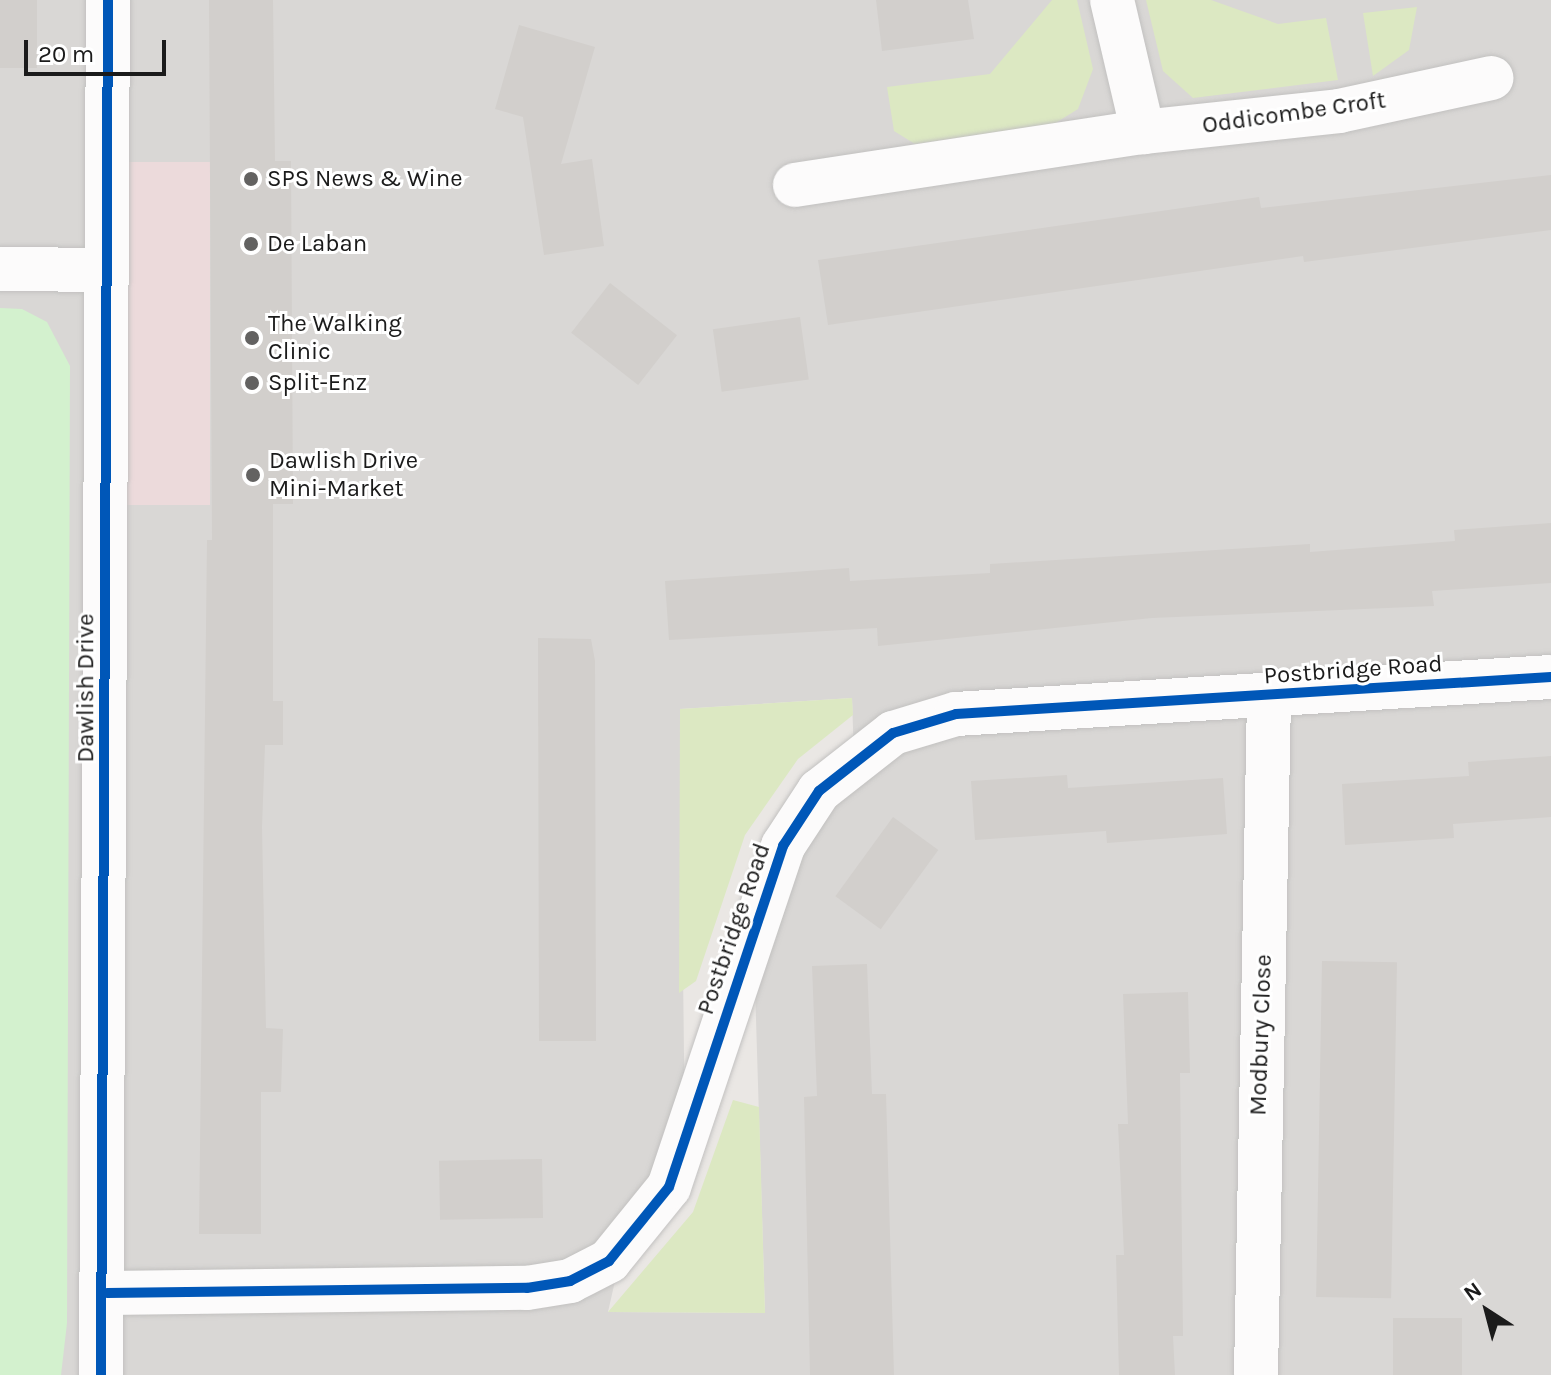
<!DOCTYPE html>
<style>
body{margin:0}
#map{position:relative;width:1551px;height:1375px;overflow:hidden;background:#eae7e4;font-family:Karla,sans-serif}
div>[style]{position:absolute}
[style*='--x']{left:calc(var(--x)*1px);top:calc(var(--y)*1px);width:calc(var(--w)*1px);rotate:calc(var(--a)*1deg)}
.residential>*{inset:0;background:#d9d7d5}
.commercial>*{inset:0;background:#ecdadb;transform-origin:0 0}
.grass>*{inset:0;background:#dce8c2}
.park>*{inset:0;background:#d3f1ce}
.building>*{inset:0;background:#d2cfcc;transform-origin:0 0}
.roads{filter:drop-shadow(0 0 2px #c2c1c0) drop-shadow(0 0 2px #c2c1c0)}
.minor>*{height:44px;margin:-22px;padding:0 22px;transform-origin:22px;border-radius:22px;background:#fcfbfb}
.cycleway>*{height:10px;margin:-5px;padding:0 5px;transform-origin:5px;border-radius:5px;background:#0057b8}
.dots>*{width:22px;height:22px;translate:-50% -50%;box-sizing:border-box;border:4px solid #fff;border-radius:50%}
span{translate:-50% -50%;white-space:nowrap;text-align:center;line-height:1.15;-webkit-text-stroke:6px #fff;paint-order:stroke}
.street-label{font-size:24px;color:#1b1b1b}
.poi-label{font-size:24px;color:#1b1b1b}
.left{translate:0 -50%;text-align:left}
.north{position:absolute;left:1447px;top:1271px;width:80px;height:80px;-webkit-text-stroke:6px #fff;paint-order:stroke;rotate:324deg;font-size:22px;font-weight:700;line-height:32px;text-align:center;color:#1b1b1b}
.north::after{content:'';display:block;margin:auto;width:28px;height:36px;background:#1b1b1b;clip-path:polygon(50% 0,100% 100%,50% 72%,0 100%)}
.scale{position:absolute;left:24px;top:40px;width:142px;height:36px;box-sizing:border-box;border:4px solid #1b1b1b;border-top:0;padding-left:10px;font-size:24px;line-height:28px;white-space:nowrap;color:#1b1b1b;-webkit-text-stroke:6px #fff;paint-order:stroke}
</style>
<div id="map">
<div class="residential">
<i style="clip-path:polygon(evenodd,0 0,1551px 0,1551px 1375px,0 1375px,0 0,852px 698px,854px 759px,753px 921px,765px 1313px,608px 1312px,622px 1250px,685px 1142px,680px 709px,852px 698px)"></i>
</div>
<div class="commercial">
<i style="left:107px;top:162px;width:103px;height:343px"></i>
</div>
<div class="grass">
<i style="clip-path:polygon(1052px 0,1077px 0,1093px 69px,1078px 109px,1054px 124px,915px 144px,894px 131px,887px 87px,990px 74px)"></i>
<i style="clip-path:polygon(1146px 0,1211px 0,1278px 24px,1326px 18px,1338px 80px,1193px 98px,1163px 71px)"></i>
<i style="clip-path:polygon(1417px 7px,1409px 50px,1373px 76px,1363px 13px)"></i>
<i style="clip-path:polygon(852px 698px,853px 715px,798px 759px,745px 835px,696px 981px,679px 993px,680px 709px)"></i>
<i style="clip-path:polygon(733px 1100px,759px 1107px,765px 1313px,608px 1312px,693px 1212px)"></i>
</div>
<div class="park">
<i style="clip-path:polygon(0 308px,22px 309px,47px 322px,70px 366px,67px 1323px,61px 1375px,0 1375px)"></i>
</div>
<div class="building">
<i style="left:0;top:0;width:37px;height:68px"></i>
<i style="clip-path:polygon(209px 0,273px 0,275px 161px,291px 161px,293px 504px,273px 504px,273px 701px,283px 701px,283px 745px,265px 745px,262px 827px,266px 1028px,283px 1029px,281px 1092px,261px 1092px,261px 1234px,199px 1234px,207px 540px,212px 540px)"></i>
<i style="clip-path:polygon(876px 0,968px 0,974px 39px,882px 51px)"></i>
<i style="clip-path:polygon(519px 25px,595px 47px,561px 164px,592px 159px,604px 246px,544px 255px,523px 117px,495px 109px)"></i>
<i style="clip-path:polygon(1551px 175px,1551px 230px,1304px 262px,1303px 256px,828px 325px,818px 260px,1259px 197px,1261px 208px)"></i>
<i style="left:610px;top:283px;width:85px;height:63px;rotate:38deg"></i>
<i style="left:800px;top:317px;width:63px;height:88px;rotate:82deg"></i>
<i style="clip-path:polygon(1551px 523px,1551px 583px,1432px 591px,1434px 606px,1152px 618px,878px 646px,877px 628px,669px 640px,665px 581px,849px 568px,850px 581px,990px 573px,990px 564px,1310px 544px,1310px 552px,1455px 541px,1454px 530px)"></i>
<i style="clip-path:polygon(538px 638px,591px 639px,595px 661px,596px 1041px,539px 1041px)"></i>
<i style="clip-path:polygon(1551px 756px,1551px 817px,1453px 824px,1454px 838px,1345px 845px,1342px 784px,1469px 776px,1468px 762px)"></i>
<i style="clip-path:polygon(1067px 775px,1068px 788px,1223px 778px,1227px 834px,1107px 843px,1106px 831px,975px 840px,971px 781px)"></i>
<i style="left:893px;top:817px;width:56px;height:98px;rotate:36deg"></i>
<i style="left:1322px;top:961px;width:75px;height:336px;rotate:1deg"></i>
<i style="clip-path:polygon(867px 964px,872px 1094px,886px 1094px,894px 1375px,810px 1375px,804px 1097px,817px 1096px,812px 966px)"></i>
<i style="clip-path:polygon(1188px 992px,1190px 1073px,1180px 1073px,1183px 1336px,1173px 1336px,1175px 1375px,1119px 1375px,1116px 1255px,1124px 1255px,1118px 1124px,1128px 1124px,1123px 994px)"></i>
<i style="left:542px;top:1159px;width:59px;height:103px;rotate:89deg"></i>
<i style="left:1462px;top:1318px;width:57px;height:69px;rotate:90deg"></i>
</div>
<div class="roads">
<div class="minor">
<i style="--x:1112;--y:0;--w:136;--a:76.8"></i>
<i style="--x:795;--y:185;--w:352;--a:-8.7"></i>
<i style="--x:1143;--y:132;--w:197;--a:-6.1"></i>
<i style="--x:1339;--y:111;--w:156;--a:-12.2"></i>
<i style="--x:0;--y:269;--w:107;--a:0.5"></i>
<i style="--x:107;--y:1293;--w:420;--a:-0.7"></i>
<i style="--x:527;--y:1288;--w:44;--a:-9.2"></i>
<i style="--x:570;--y:1281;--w:44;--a:-27.1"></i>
<i style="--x:609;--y:1261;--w:95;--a:-51"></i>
<i style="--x:669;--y:1187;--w:360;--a:-71.5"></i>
<i style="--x:783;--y:846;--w:66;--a:-56.8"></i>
<i style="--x:819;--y:791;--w:94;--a:-38.1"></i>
<i style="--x:893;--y:733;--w:66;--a:-16.8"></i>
<i style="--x:956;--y:714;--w:596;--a:-3.56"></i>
<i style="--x:101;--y:1375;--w:1375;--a:-89.71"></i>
<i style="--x:1256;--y:1375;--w:680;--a:-88.9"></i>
</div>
</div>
<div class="cycleway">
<i style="--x:107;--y:1293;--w:420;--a:-0.7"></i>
<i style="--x:527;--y:1288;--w:44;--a:-9.2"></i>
<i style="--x:570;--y:1281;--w:44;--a:-27.1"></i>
<i style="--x:609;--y:1261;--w:95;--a:-51"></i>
<i style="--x:669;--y:1187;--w:360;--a:-71.5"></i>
<i style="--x:783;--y:846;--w:66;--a:-56.8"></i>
<i style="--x:819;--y:791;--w:94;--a:-38.1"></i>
<i style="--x:893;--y:733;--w:66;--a:-16.8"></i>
<i style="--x:956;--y:714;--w:596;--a:-3.56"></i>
<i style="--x:101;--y:1375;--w:1375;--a:-89.71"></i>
</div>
<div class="dots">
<i style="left:251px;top:179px;background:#636261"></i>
<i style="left:251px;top:244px;background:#636261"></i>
<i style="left:252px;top:338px;background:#636261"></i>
<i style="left:252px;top:383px;background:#636261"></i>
<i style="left:253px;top:475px;background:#636261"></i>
</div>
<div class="street-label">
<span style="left:1294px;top:113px;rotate:-8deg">Oddicombe Croft</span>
<span style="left:1353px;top:670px;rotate:-4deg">Postbridge Road</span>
<span style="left:86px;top:688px;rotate:-90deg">Dawlish Drive</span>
<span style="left:734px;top:929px;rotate:-71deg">Postbridge Road</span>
<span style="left:1261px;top:1035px;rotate:-88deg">Modbury Close</span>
</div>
<div class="poi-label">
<span class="left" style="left:267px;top:179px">SPS News &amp; Wine</span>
<span class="left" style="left:267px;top:244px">De Laban</span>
<span class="left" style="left:268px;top:338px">The Walking<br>Clinic</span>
<span class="left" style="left:268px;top:383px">Split-Enz</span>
<span class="left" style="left:269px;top:475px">Dawlish Drive<br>Mini-Market</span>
</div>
<div class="north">N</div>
<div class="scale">20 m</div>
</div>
